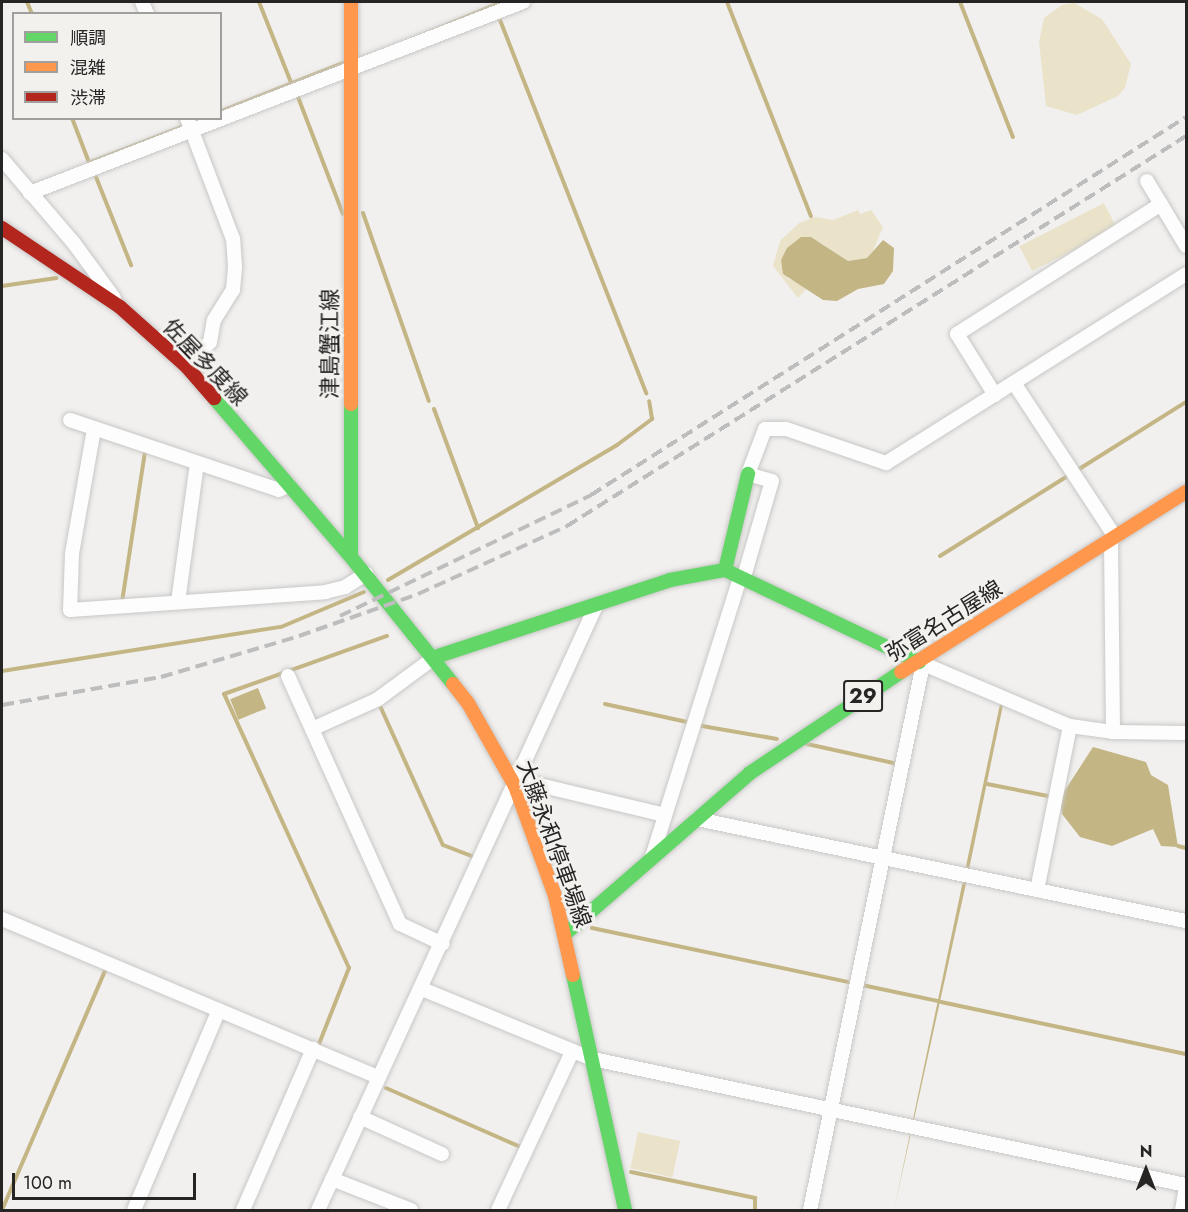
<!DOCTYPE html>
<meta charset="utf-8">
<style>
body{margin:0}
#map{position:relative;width:1188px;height:1212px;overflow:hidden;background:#f1f0ef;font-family:Jost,"Noto Sans JP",sans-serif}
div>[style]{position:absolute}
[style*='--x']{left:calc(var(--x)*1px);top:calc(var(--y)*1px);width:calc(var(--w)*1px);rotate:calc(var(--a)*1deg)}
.green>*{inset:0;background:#eae3ca;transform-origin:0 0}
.water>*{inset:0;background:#c4b584;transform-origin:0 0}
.stream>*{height:4px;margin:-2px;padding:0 2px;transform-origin:2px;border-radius:2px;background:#c4b584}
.roads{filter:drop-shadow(0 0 2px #c8c7c6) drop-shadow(0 0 2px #c8c7c6)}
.street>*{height:14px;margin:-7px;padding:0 7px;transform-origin:7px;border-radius:7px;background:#fdfdfd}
.fast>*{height:14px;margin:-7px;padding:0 7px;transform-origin:7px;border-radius:7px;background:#63d668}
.slow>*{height:14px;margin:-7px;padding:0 7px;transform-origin:7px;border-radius:7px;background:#ff974d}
.jam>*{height:14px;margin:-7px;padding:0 7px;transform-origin:7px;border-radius:7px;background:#b3261e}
.rail>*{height:4px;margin-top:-2px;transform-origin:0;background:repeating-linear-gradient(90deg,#bebdbd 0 12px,transparent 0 18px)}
span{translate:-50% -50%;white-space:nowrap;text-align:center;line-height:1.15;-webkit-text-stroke:6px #f2f1ee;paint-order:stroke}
.shield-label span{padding:2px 4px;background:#f2f1ee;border:2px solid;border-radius:4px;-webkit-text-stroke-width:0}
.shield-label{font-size:21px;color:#262524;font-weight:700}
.street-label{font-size:22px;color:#262524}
.frame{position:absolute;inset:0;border:3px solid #262524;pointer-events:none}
.legend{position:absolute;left:12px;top:12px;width:210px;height:108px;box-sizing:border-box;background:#f2f1ee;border:2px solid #a09f9d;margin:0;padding:8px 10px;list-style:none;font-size:18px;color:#262524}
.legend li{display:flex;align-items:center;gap:12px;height:30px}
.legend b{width:30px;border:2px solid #a09f9d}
.north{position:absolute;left:1116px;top:1140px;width:60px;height:60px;-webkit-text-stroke:4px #f2f1ee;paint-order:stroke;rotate:0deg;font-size:16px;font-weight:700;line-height:24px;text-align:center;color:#262524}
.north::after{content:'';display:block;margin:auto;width:21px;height:27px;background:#262524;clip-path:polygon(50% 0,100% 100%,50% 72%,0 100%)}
.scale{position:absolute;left:12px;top:1173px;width:184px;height:27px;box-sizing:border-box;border:3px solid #262524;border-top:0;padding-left:8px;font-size:18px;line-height:21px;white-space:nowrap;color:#262524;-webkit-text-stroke:4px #f2f1ee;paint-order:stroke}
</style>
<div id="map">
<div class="green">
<i style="clip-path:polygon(1074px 3px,1102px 19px,1131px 64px,1125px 88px,1118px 96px,1077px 115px,1046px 106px,1039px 42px,1044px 18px,1062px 5px)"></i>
<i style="left:1104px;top:203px;width:28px;height:95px;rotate:63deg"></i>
<i style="clip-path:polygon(858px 210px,860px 214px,871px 210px,883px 227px,873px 251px,867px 258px,848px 261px,818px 241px,787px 278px,808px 287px,798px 298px,773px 266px,780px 241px,799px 223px,815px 217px,833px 220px)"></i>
<i style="left:638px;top:1132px;width:43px;height:37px;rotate:12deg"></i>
</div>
<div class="water">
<i style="clip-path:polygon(508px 2px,358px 60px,494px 3px)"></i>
<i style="clip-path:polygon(345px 60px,344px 65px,221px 113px,221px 109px)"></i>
<i style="clip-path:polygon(197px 119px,207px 119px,89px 166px,88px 161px)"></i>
<i style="clip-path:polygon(801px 237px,811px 237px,848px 261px,867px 258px,883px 240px,894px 248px,893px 271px,884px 284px,858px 289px,837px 301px,823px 300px,783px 274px,781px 260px,787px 248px)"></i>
<i style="left:258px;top:688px;width:22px;height:30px;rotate:68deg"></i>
<i style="clip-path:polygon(1000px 704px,1003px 705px,967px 879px,894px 1210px)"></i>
<i style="clip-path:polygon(1093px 747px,1146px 762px,1151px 775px,1168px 785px,1178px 847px,1161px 846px,1153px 829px,1112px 846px,1080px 837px,1062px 814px,1060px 798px)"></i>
</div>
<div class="stream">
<i style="--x:27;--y:2;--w:13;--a:67"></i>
<i style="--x:259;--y:2;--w:89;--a:68.3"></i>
<i style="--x:727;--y:2;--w:230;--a:68.6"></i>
<i style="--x:960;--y:2;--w:145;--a:68.6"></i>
<i style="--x:500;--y:20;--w:401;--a:68.6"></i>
<i style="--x:298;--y:97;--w:125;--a:69"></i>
<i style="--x:72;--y:118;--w:50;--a:69"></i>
<i style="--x:96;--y:177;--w:95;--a:68.3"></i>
<i style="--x:363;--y:213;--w:199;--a:70.7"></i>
<i style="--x:2;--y:286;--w:55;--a:-8.4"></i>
<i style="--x:434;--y:409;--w:127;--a:69.7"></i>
<i style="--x:1076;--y:471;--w:130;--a:-32.1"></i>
<i style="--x:940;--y:556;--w:152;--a:-32.1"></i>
<i style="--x:388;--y:580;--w:266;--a:-30.5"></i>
<i style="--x:617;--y:445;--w:44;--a:-36.6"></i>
<i style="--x:652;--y:419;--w:18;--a:-99"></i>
<i style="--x:122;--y:602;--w:152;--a:-81.3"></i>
<i style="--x:2;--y:671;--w:282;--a:-9"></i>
<i style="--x:281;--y:627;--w:90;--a:-22.9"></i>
<i style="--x:605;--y:704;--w:84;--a:12.4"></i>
<i style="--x:381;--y:708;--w:150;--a:65.7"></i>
<i style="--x:443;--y:845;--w:33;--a:21"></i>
<i style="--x:702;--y:726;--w:76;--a:9.8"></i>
<i style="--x:807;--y:744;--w:93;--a:12.4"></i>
<i style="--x:987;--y:784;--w:62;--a:11.1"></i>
<i style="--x:1178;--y:846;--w:8;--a:14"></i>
<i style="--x:592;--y:928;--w:266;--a:11.9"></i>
<i style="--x:862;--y:985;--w:78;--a:11.9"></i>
<i style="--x:941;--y:1002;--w:250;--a:12"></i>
<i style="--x:319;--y:1044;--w:82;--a:-68.5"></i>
<i style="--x:349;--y:968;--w:301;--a:-114.5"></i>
<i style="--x:224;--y:694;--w:173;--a:-19.6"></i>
<i style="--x:386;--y:1088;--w:150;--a:23.7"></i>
<i style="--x:631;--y:1172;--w:127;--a:11.8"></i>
<i style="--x:755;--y:1198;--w:12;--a:90"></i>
<i style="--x:2;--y:1210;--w:262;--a:-66.7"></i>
</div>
<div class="roads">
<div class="street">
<i style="--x:142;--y:2;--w:13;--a:67"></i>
<i style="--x:2;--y:159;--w:109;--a:49.5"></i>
<i style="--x:73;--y:242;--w:69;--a:53.8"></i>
<i style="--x:1147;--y:181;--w:76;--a:59"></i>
<i style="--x:30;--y:193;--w:529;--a:-21.18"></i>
<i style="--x:186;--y:366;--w:34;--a:-45"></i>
<i style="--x:210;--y:342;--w:22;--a:-80"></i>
<i style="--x:214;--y:320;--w:36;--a:-58"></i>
<i style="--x:233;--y:290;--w:24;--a:-85"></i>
<i style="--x:235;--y:266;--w:27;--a:-94"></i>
<i style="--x:233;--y:239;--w:129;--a:-110.8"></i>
<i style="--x:1014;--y:383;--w:184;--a:56.7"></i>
<i style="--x:995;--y:395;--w:72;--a:-121.9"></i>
<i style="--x:957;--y:334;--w:242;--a:-32.5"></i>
<i style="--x:70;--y:420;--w:220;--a:18.5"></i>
<i style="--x:279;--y:490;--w:11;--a:-27"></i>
<i style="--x:94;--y:429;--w:127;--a:100"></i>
<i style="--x:72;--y:554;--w:56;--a:92"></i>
<i style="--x:70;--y:610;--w:256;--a:-4"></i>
<i style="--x:325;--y:592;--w:21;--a:-14"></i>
<i style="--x:345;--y:587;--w:25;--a:-32"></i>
<i style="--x:1111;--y:540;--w:192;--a:89.4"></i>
<i style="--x:743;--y:580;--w:103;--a:-73.7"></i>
<i style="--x:772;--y:481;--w:25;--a:-164"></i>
<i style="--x:748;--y:474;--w:48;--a:-69.3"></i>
<i style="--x:765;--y:429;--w:21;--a:0"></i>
<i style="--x:786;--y:429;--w:106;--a:18.8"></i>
<i style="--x:886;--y:463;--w:355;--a:-32.2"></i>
<i style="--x:178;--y:602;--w:140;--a:-82.2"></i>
<i style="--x:919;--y:662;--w:164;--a:23"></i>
<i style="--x:1070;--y:726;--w:43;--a:7.9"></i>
<i style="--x:1113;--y:732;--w:73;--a:0.8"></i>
<i style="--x:288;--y:676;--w:272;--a:65.7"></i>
<i style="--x:400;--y:924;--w:47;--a:24.9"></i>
<i style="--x:312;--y:729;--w:72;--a:-24.4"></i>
<i style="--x:378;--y:699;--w:71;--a:-36.4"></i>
<i style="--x:518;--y:780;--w:151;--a:13.4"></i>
<i style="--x:697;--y:819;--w:500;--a:11.8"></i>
<i style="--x:652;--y:857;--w:293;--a:-72.5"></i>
<i style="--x:1037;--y:890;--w:167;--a:-78.6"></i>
<i style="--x:2;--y:919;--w:408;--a:22.8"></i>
<i style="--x:422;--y:989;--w:185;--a:22.3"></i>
<i style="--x:593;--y:1059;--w:606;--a:12"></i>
<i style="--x:360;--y:1117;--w:90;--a:24.3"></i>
<i style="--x:332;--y:1179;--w:85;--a:21.4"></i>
<i style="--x:134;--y:1210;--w:217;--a:-67"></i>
<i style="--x:243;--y:1210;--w:176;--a:-66.5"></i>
<i style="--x:318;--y:1210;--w:665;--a:-65.29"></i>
<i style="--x:498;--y:1210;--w:174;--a:-64.9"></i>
<i style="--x:810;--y:1210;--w:558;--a:-78.31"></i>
<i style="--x:1182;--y:1210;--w:23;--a:-80"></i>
</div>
<div class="fast">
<i style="--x:214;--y:398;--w:216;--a:49.3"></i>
<i style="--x:355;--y:562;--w:156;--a:51.2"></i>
<i style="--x:351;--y:404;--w:152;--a:90"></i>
<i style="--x:725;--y:570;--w:215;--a:25.4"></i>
<i style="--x:725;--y:570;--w:99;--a:-76.5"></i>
<i style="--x:435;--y:657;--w:247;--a:-18.1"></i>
<i style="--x:670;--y:580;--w:56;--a:-10.3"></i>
<i style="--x:565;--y:934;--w:245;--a:-41"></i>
<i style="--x:750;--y:773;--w:182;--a:-33.8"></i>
<i style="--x:573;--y:975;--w:241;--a:77.5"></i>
</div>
<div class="slow">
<i style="--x:351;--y:2;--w:402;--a:90"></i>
<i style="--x:901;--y:672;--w:337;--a:-32.3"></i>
<i style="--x:453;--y:684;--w:24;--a:52"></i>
<i style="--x:468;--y:703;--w:95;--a:60.5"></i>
<i style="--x:515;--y:786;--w:117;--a:70"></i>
<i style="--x:555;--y:896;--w:81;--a:77.2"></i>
</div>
<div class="jam">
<i style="--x:2;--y:228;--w:142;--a:33.8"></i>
<i style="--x:120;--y:307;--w:89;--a:41.8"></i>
<i style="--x:186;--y:366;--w:43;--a:48.8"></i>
</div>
</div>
<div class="rail">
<i style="--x:340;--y:616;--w:279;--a:-25.7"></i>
<i style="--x:591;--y:495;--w:705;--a:-32.43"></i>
<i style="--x:2;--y:705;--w:161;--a:-10"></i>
<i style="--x:161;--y:677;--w:144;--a:-16.5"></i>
<i style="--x:299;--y:636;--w:126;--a:-19.4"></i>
<i style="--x:418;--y:594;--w:164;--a:-24.5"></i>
<i style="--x:567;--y:526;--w:732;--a:-32.21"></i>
</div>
<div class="shield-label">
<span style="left:863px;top:696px">29</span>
</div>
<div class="street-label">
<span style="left:330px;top:344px;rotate:-90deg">津島蟹江線</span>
<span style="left:205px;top:362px;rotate:46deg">佐屋多度線</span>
<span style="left:944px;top:621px;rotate:-32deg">弥富名古屋線</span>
<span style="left:554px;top:844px;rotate:70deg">大藤永和停車場線</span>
</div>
<div class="frame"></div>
<ul class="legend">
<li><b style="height:8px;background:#63d668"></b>順調</li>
<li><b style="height:8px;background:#ff974d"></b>混雑</li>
<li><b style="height:8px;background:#b3261e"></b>渋滞</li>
</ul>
<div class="north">N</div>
<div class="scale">100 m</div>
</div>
